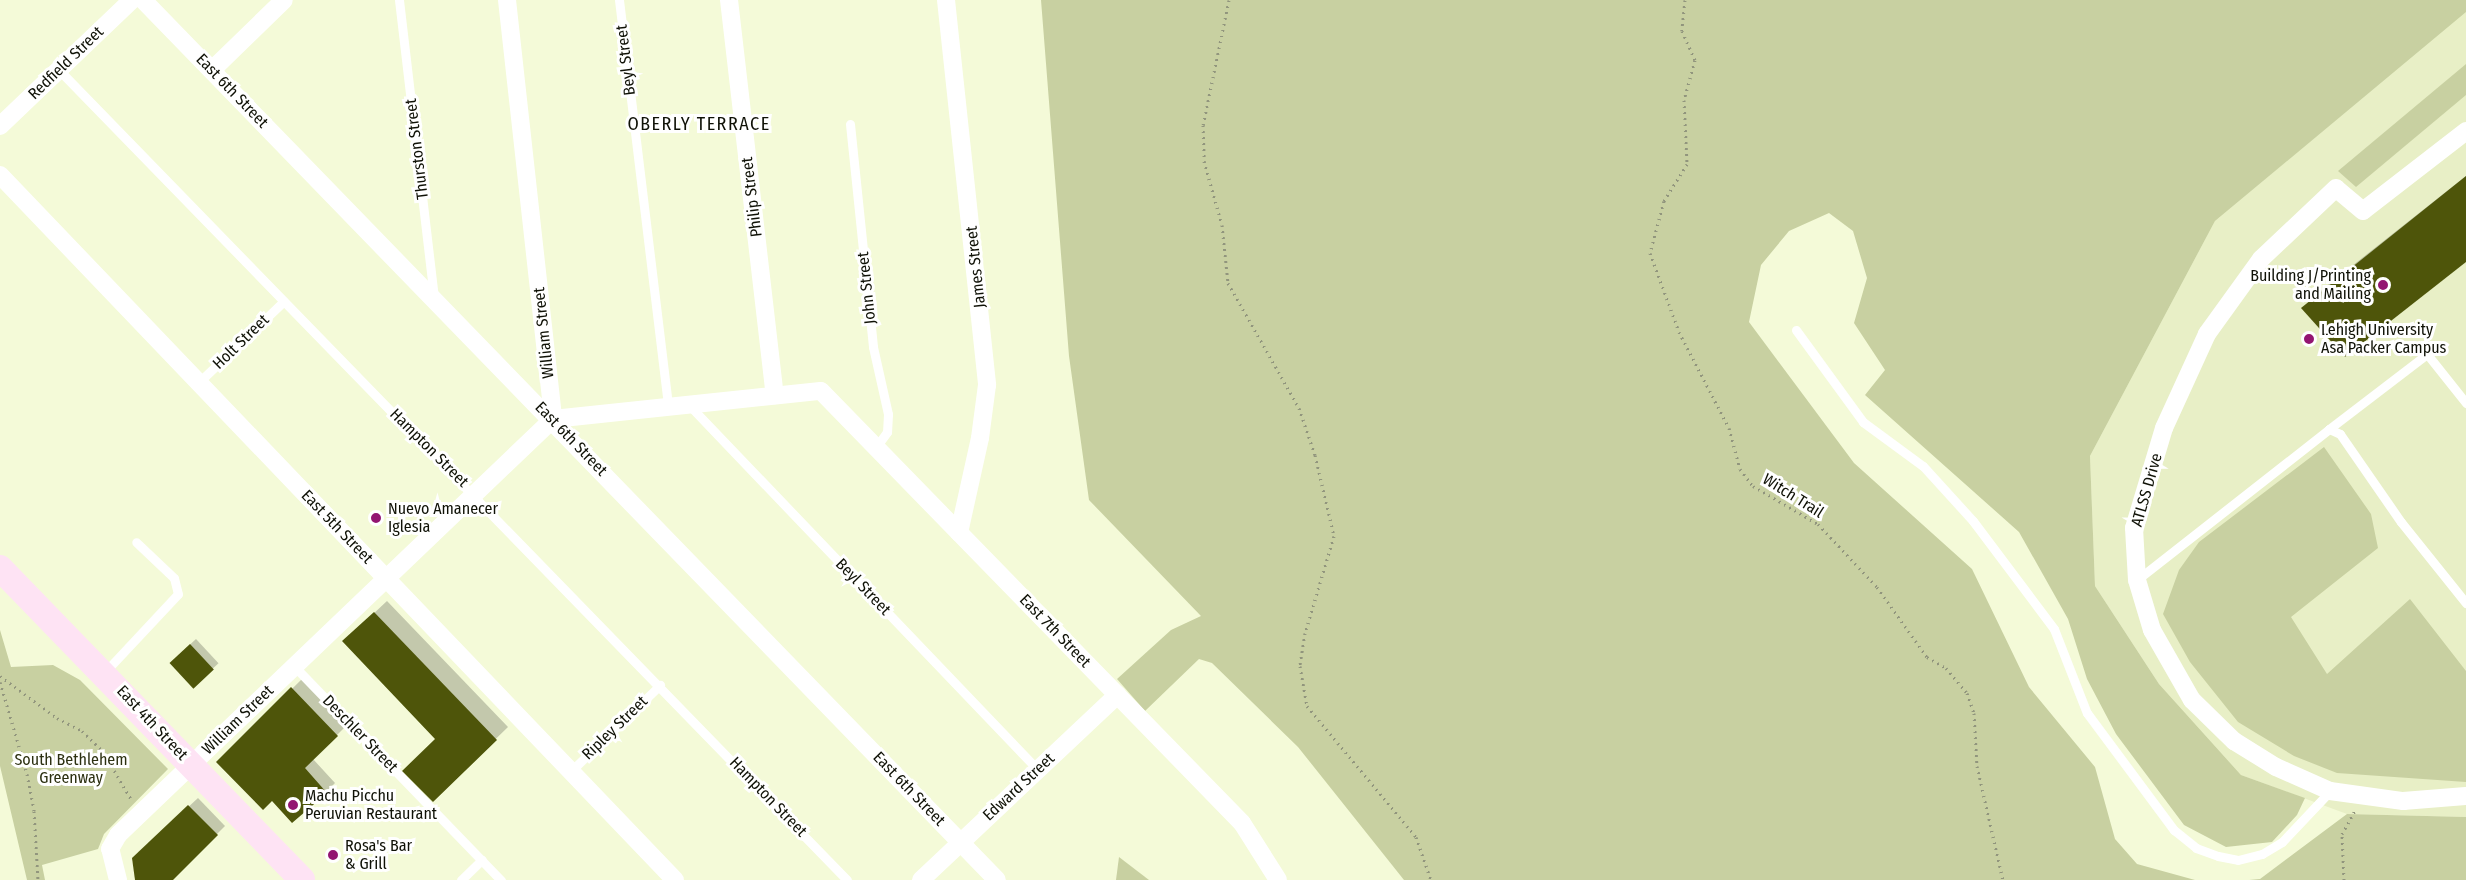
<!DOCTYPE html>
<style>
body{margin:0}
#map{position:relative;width:2466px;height:880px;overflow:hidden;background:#f4fad8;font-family:"Fira Sans Condensed",sans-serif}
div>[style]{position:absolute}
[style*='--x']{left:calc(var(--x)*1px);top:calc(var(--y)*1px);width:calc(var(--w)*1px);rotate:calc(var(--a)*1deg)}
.built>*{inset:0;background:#e8efc6}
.green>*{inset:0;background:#c8d0a1}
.shadow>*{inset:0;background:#0003;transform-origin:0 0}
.building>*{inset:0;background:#4e550a;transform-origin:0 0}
.path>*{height:3px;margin-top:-1.5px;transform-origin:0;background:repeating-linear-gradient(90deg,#91957d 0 1.5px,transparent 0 6px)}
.service>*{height:9px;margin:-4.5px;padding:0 4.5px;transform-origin:4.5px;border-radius:4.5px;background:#fff}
.minor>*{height:18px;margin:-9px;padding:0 9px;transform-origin:9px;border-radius:9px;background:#fff}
.secondary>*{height:26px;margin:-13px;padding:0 13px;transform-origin:13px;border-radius:13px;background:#fee3f4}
.dots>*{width:16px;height:16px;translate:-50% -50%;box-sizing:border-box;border:3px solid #fff;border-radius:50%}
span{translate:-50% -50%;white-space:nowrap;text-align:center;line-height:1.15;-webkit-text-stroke:6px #fff;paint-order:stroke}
.street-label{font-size:16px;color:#0f1106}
.poi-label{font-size:16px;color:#0f1106}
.right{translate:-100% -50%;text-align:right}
.left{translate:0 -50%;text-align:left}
.park-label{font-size:16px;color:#2c3011}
.neighbourhood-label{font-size:18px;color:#0f1106;letter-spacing:1.5px}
</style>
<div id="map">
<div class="built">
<i style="clip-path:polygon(2466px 11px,2466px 817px,2347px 814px,2241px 775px,2159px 684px,2095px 586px,2090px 456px,2215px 221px)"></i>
</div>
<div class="green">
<i style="clip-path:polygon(1041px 0,2466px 0,2466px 12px,2215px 221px,2090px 456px,2095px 586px,2159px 684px,2241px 775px,2305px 798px,2297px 815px,2272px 842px,2226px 847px,2184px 825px,2116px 734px,2087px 679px,2068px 619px,2019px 532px,1865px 395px,1885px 370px,1854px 323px,1867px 278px,1853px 231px,1829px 213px,1789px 231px,1761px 265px,1749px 322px,1854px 463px,1972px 569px,2029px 687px,2095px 767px,2115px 839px,2137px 864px,2195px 880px,1404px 880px,1298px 747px,1212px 663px,1199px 659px,1145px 711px,1117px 679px,1171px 630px,1201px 616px,1089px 500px,1069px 356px)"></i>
<i style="clip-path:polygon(2466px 64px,2466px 95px,2356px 187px,2338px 171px)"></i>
<i style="clip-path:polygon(2324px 447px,2371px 514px,2378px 548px,2291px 617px,2327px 674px,2410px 599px,2466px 671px,2466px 782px,2337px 773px,2294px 756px,2238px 722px,2190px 662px,2163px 614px,2179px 570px,2199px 542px)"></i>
<i style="clip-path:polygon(0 630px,11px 667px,53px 665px,80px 680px,168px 769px,104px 834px,98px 849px,42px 865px,45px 880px,27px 880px,0 766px)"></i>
<i style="clip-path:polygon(2347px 814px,2466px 817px,2466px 880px,2249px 880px,2260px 879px)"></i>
<i style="clip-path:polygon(1119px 857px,1149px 880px,1116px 880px)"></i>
</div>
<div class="shadow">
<i style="clip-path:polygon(2466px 176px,2466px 260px,2303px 308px,2314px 296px)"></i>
<i style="clip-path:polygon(387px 601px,508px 727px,433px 800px,437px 739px,356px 630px)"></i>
<i style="left:196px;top:639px;width:33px;height:35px;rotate:47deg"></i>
<i style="clip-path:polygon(304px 677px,348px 724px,313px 759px,335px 783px,326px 792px,274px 802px,218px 762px)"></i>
<i style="clip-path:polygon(198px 798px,225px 826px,171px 880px,137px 880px,143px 849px)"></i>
</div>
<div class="building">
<i style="clip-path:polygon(2466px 176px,2466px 262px,2345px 357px,2301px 308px)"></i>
<i style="clip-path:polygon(374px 612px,497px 740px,433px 802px,402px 771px,435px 739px,342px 641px)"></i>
<i style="left:190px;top:644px;width:35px;height:28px;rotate:47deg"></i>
<i style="clip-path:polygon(291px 687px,338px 736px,305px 768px,327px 793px,292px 823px,272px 801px,263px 810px,216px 762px)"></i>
<i style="clip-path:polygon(188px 805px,218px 835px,173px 880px,135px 880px,132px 858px)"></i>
</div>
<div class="path">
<i style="--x:1229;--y:0;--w:128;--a:101.7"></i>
<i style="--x:1203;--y:125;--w:36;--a:88"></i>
<i style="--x:1204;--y:161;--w:66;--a:74.3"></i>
<i style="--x:1222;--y:225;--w:58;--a:84.1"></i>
<i style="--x:1228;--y:283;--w:144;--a:60.4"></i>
<i style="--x:1299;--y:408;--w:50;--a:71.2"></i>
<i style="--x:1315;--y:455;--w:83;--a:76.8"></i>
<i style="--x:1334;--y:536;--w:101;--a:106.6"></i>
<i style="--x:1305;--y:633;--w:33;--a:99"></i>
<i style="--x:1300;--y:666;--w:41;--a:80.1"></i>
<i style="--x:1307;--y:706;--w:170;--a:50.2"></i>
<i style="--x:1416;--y:837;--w:46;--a:70.8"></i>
<i style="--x:1685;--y:0;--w:31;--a:96"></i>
<i style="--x:1682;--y:31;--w:32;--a:66"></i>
<i style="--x:1695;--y:60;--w:41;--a:105.4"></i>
<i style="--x:1684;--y:100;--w:64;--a:87.3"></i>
<i style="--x:1687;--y:164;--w:44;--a:121.9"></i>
<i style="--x:1664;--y:201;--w:54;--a:105.1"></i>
<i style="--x:1650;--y:253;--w:84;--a:69.8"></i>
<i style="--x:1679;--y:332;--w:108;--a:62.5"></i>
<i style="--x:1729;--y:428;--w:42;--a:75"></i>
<i style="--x:1740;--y:469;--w:21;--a:53"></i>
<i style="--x:1753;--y:486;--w:75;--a:30.3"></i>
<i style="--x:1818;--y:524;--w:86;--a:46.9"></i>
<i style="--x:1877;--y:587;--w:86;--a:54.5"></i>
<i style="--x:1927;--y:657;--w:22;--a:30"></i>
<i style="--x:1946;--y:668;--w:33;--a:50"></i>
<i style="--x:1967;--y:693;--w:21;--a:71"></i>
<i style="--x:1974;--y:713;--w:53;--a:86.8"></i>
<i style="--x:1977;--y:766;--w:117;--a:77.2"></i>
<i style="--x:0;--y:676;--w:71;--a:36.4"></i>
<i style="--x:57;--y:718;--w:28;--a:27"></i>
<i style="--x:82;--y:731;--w:28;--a:44"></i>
<i style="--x:102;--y:750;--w:57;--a:59.4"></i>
<i style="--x:0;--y:682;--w:96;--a:73.6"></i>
<i style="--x:27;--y:774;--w:38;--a:79"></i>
<i style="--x:34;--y:811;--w:69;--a:86.7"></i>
<i style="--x:2344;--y:880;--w:46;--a:-92.5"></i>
<i style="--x:2342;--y:834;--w:26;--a:-61"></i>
</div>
<div class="service">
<i style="--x:399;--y:0;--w:298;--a:83.3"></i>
<i style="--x:619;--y:0;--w:409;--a:83.1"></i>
<i style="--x:59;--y:70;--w:1130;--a:45.79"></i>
<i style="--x:850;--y:124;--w:224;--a:84.1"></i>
<i style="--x:873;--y:347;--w:69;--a:77.4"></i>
<i style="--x:888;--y:414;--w:18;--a:93"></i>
<i style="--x:887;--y:432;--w:19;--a:126"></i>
<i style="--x:1796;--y:330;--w:114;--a:53.9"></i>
<i style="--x:1863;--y:422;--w:74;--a:36.3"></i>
<i style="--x:1923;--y:466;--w:74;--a:47.7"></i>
<i style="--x:1973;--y:521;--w:135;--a:53.1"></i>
<i style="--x:2054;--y:629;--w:90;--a:68.6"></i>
<i style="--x:2087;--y:713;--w:146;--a:53.4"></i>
<i style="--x:2174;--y:830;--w:28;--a:39"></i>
<i style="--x:2196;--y:848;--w:23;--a:20"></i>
<i style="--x:2218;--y:856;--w:20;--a:11"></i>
<i style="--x:2238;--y:860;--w:25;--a:-14"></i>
<i style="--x:2262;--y:854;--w:23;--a:-31"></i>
<i style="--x:2282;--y:842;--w:70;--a:-46.7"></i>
<i style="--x:199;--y:382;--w:117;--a:-43.6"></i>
<i style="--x:689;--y:405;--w:505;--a:46.28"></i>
<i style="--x:2329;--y:429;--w:123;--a:-37.4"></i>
<i style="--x:2427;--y:354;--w:63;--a:51.5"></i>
<i style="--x:2138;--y:579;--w:243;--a:-38.1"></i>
<i style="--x:2329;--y:429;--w:12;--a:24"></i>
<i style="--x:2340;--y:434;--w:107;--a:55.3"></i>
<i style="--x:2401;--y:522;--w:104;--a:51.3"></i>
<i style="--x:294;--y:666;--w:298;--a:46"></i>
<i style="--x:104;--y:673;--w:108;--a:-46.9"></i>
<i style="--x:178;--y:594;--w:16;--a:-104"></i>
<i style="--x:174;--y:578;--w:52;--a:-136.5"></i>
<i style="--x:571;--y:771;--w:124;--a:-44"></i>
<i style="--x:461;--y:880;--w:29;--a:-44"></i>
</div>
<div class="minor">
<i style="--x:143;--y:0;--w:1226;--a:45.86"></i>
<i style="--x:507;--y:0;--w:422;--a:83.7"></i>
<i style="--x:729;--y:0;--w:398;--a:83.4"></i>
<i style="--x:946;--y:0;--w:387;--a:83.9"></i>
<i style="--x:987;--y:385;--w:53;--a:97.5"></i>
<i style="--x:980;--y:438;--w:97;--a:102.5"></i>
<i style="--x:212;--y:70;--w:100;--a:-44.2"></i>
<i style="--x:0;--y:126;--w:182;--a:-43.7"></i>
<i style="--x:2466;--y:131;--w:130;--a:142.2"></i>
<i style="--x:2363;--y:211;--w:35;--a:-140"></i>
<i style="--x:2336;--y:188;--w:103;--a:136.6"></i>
<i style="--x:2261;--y:259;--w:92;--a:125.8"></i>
<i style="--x:2207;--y:334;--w:103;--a:114.6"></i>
<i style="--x:2164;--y:428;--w:104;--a:106.7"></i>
<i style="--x:2134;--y:528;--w:52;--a:86.7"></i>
<i style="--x:2137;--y:580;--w:52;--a:73.3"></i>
<i style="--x:2152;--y:630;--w:81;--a:60.3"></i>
<i style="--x:2192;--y:700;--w:59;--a:44.3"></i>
<i style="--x:2234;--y:741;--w:49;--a:31.8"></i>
<i style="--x:2276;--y:767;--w:59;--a:24"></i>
<i style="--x:2330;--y:791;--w:74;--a:7.8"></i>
<i style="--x:2403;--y:801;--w:63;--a:-4.5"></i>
<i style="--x:0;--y:175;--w:976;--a:46.25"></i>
<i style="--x:553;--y:419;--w:269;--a:-6"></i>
<i style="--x:821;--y:391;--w:603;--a:45.74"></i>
<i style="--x:1242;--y:823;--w:67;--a:57.7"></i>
<i style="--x:118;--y:880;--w:32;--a:-104"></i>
<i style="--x:110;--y:849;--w:16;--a:-60"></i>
<i style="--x:118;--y:835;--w:602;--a:-43.72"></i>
<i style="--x:921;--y:880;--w:270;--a:-43.3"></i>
</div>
<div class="secondary">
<i style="--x:0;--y:568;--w:434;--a:45.9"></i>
</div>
<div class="dots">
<i style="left:2383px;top:285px;background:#931571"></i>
<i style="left:2309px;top:339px;background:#931571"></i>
<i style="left:376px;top:518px;background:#931571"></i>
<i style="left:293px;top:805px;background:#931571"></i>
<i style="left:333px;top:855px;background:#931571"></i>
</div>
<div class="street-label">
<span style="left:626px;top:60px;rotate:-97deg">Beyl Street</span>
<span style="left:66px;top:63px;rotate:-44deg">Redfield Street</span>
<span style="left:232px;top:91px;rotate:46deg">East 6th Street</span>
<span style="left:417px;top:149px;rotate:-97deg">Thurston Street</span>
<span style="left:752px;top:197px;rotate:-97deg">Philip Street</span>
<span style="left:976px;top:267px;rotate:-96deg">James Street</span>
<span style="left:867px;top:288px;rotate:-96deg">John Street</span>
<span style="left:544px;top:333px;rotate:-96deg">William Street</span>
<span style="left:241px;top:342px;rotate:-44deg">Holt Street</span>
<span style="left:571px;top:439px;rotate:46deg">East 6th Street</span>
<span style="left:429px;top:448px;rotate:45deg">Hampton Street</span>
<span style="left:2147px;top:490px;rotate:-74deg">ATLSS Drive</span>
<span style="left:1793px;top:496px;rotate:32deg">Witch Trail</span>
<span style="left:337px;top:527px;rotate:46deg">East 5th Street</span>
<span style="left:863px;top:587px;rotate:46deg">Beyl Street</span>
<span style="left:1055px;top:631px;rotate:46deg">East 7th Street</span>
<span style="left:238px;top:720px;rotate:-44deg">William Street</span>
<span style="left:152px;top:723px;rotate:47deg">East 4th Street</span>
<span style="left:615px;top:728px;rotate:-44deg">Ripley Street</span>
<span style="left:360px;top:734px;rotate:46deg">Deschler Street</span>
<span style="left:1019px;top:787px;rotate:-43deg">Edward Street</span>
<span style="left:909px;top:789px;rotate:46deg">East 6th Street</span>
<span style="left:768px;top:797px;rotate:46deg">Hampton Street</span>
</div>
<div class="poi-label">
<span class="right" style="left:2371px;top:285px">Building J/Printing<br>and Mailing</span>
<span class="left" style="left:2321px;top:339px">Lehigh University<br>Asa Packer Campus</span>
<span class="left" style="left:388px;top:518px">Nuevo Amanecer<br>Iglesia</span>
<span class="left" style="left:305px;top:805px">Machu Picchu<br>Peruvian Restaurant</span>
<span class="left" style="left:345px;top:855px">Rosa's Bar<br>&amp; Grill</span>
</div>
<div class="park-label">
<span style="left:71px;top:769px">South Bethlehem<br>Greenway</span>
</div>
<div class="neighbourhood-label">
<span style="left:699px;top:124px">OBERLY TERRACE</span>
</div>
</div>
